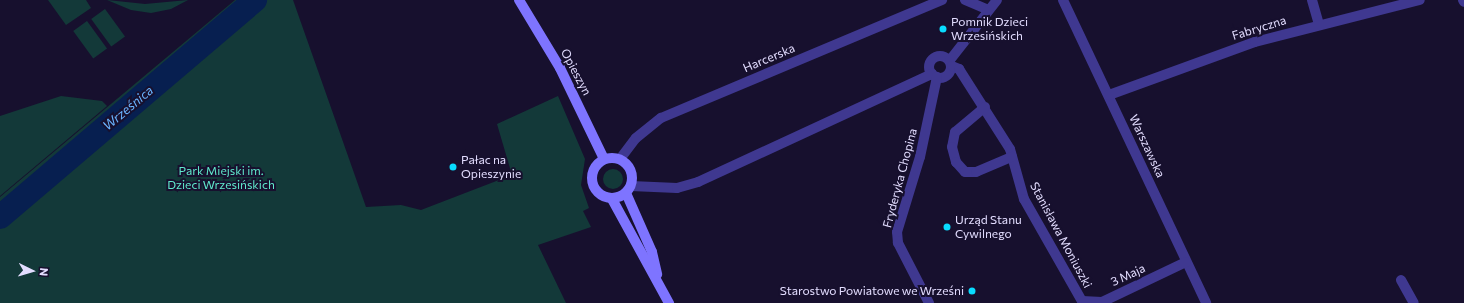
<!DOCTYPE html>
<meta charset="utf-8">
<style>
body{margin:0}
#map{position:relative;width:1464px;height:303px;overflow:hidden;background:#17102e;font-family:Commissioner,sans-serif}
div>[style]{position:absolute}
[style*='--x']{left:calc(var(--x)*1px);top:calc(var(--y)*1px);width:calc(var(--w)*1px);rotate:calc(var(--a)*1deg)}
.green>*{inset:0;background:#133939;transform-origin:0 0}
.round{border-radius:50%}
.river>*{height:24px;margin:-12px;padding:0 12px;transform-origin:12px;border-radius:12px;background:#071f50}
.street>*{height:10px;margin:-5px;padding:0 5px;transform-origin:5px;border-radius:5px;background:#3f3890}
.street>.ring{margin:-5px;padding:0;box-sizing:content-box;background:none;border:10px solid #3f3890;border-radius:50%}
.secondary>*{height:10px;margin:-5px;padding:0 5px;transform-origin:5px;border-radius:5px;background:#7e74ff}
.secondary>.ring{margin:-5px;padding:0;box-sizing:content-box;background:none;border:10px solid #7e74ff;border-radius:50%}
.dots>*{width:11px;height:11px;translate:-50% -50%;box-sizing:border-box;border:2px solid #17102e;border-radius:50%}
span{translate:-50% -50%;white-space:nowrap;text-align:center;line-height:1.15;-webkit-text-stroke:4px #17102e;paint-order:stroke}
.poi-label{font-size:12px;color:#e3ddff}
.left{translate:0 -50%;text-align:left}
.right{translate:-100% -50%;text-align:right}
.street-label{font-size:12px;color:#e3ddff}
.park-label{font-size:12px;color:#60e9cc}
.water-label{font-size:13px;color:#6bb4ff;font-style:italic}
.north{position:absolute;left:12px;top:251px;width:40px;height:40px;-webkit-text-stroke:3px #17102e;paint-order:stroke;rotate:95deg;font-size:11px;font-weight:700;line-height:16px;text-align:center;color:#e3ddff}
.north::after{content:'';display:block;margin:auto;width:14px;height:18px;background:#e3ddff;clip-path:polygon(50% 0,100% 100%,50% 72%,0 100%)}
</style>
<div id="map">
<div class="green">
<i style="clip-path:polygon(48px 0,86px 0,91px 8px,66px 25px)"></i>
<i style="clip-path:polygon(107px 0,145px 4px,188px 0,171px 9px,151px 13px,131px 10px)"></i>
<i style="clip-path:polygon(235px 0,293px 0,366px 207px,401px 205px,421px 210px,512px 175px,497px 124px,558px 96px,585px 159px,581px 185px,589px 208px,583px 211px,591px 227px,538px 245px,566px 303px,0 303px,0 197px)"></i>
<i style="left:105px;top:9px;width:34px;height:17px;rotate:54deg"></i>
<i style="left:87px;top:21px;width:34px;height:17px;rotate:54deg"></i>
<i style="clip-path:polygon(61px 96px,102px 101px,107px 106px,0 196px,0 116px)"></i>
<i class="round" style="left:603px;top:169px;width:20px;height:20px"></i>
</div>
<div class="river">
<i style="--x:0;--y:217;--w:335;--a:-40.4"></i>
</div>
<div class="street">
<i style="--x:965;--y:0;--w:25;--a:23"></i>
<i style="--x:1063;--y:0;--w:335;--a:64.7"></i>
<i style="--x:1312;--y:0;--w:25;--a:74"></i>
<i style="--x:1463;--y:0;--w:2;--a:63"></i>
<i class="ring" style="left:929px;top:56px;width:12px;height:12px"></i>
<i style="--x:950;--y:60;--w:76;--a:-51.9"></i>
<i style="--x:952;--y:66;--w:8;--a:23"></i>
<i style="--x:959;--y:69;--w:95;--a:57.5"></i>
<i style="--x:1010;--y:149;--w:52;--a:74.4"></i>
<i style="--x:1024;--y:199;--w:117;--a:60.4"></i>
<i style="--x:1109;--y:95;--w:155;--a:-20"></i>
<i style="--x:1255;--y:42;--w:170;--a:-14.3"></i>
<i style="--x:985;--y:107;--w:39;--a:140"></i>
<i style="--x:955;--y:132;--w:15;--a:101"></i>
<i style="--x:952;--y:147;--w:16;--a:75"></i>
<i style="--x:956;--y:162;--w:13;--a:48"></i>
<i style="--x:965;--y:172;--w:11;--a:0"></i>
<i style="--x:976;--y:172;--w:39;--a:-23"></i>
<i style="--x:620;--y:159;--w:26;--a:-53"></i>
<i style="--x:636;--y:138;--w:32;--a:-39"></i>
<i style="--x:661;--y:118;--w:305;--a:-22.8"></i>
<i style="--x:631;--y:186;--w:46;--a:2.5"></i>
<i style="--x:677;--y:188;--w:22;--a:-16"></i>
<i style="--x:698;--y:182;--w:258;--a:-24.8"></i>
<i style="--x:1401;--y:280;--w:26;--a:61"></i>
<i style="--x:1082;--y:301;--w:20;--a:3"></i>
<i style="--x:1102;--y:302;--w:93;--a:-25.5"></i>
<i style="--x:929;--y:303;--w:68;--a:-117.3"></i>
<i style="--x:898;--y:243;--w:11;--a:-95"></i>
<i style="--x:897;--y:232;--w:78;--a:-73"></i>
<i style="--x:920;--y:157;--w:82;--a:-78"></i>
</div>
<div class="secondary">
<i style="--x:519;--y:0;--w:79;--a:58.9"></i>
<i style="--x:560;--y:68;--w:101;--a:64.2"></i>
<i class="ring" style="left:592px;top:158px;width:30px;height:30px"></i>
<i style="--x:626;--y:193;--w:64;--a:66.2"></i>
<i style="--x:652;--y:252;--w:23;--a:77"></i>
<i style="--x:612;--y:199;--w:119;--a:61.3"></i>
</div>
<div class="dots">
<i style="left:943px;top:29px;background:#09dcff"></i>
<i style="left:453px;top:167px;background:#09dcff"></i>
<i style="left:947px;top:227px;background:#09dcff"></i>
<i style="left:972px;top:291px;background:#09dcff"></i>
</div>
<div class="poi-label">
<span class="left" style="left:951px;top:29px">Pomnik Dzieci<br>Wrzesińskich</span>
<span class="left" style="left:461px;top:167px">Pałac na<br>Opieszynie</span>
<span class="left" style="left:955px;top:227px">Urząd Stanu<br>Cywilnego</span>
<span class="right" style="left:964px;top:291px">Starostwo Powiatowe we Wrześni</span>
</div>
<div class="street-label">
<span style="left:1259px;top:28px;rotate:-17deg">Fabryczna</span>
<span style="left:769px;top:58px;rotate:-23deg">Harcerska</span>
<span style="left:576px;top:72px;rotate:62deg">Opieszyn</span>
<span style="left:1147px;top:146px;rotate:65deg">Warszawska</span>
<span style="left:900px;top:178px;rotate:-75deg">Fryderyka Chopina</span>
<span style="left:1061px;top:235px;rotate:62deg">Stanisława Moniuszki</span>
<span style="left:1128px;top:275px;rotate:-25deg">3 Maja</span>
</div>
<div class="park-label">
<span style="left:221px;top:178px">Park Miejski im.<br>Dzieci Wrzesińskich</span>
</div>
<div class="water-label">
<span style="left:128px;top:108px;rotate:-40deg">Wrześnica</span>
</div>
<div class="north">N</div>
</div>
